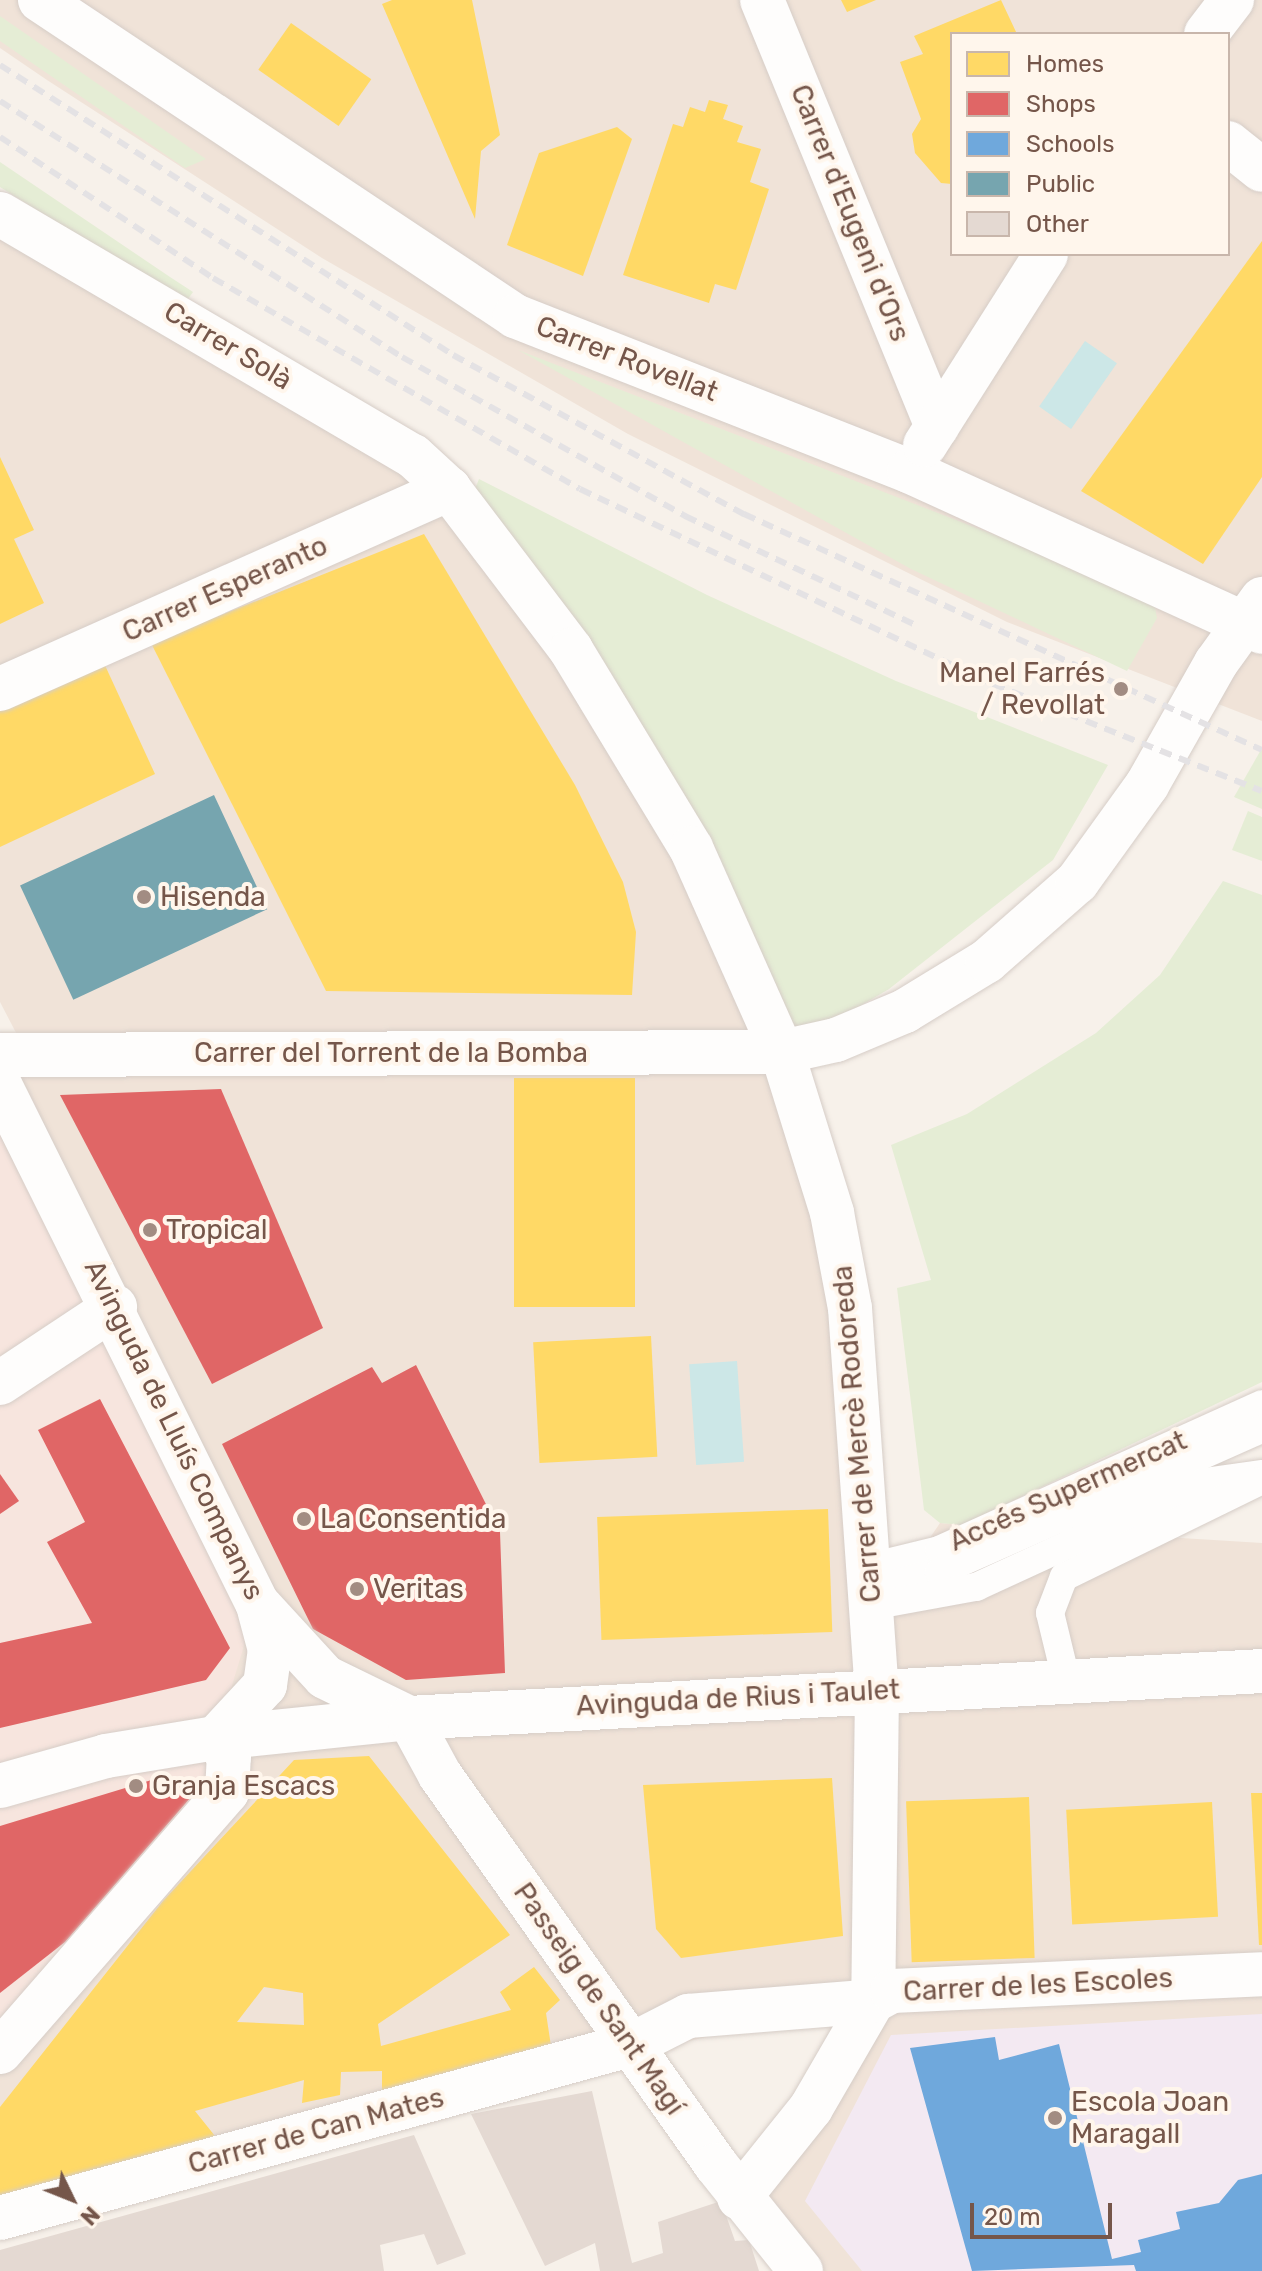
<!DOCTYPE html>
<meta charset="utf-8">
<style>
body{margin:0}
#map{position:relative;width:1262px;height:2271px;overflow:hidden;background:#f7f1ea;font-family:Rubik,sans-serif}
div>[style]{position:absolute}
[style*='--x']{left:calc(var(--x)*1px);top:calc(var(--y)*1px);width:calc(var(--w)*1px);rotate:calc(var(--a)*1deg)}
.residential>*{inset:0;background:#f0e3d8}
.commercial>*{inset:0;background:#f7e5de}
.education>*{inset:0;background:#f3e9f2}
.green>*{inset:0;background:#e5edd5}
.water>*{inset:0;background:#cce7e7;transform-origin:0 0}
.homes>*{inset:0;background:#ffd966;transform-origin:0 0}
.shops>*{inset:0;background:#e06666}
.schools>*{inset:0;background:#6fa8dc}
.public>*{inset:0;background:#76a5af;transform-origin:0 0}
.building>*{inset:0;background:#e4d9d2}
.roads{filter:drop-shadow(0 0 2px #d6cdc7) drop-shadow(0 0 2px #d6cdc7)}
.lane>*{height:28px;margin:-14px;padding:0 14px;transform-origin:14px;border-radius:14px;background:#fefdfc}
.street>*{height:44px;margin:-22px;padding:0 22px;transform-origin:22px;border-radius:22px;background:#fefdfc}
.secondary>*{height:44px;margin:-22px;padding:0 22px;transform-origin:22px;border-radius:22px;background:#fefdfc}
.rail>*{height:6px;margin-top:-3px;transform-origin:0;background:repeating-linear-gradient(90deg,#e4e2e4 0 12px,transparent 0 20px)}
.dots>*{width:22px;height:22px;translate:-50% -50%;box-sizing:border-box;border:4px solid #fff6ec;border-radius:50%}
span{translate:-50% -50%;white-space:nowrap;text-align:center;line-height:1.15;-webkit-text-stroke:8px #fff6ec;paint-order:stroke}
.street-label{font-size:28px;color:#75564a}
.poi-label{font-size:28px;color:#75564a}
.right{translate:-100% -50%;text-align:right}
.left{translate:0 -50%;text-align:left}
.legend{position:absolute;left:950px;top:32px;width:280px;height:224px;box-sizing:border-box;background:#fff6ec;border:2px solid #c8b6ab;margin:0;padding:10px 14px;list-style:none;font-size:24px;color:#75564a}
.legend li{display:flex;align-items:center;gap:16px;height:40px}
.legend b{width:40px;border:2px solid #c8b6ab}
.north{position:absolute;left:32px;top:2159px;width:80px;height:80px;-webkit-text-stroke:6px #fff6ec;paint-order:stroke;rotate:133deg;font-size:22px;font-weight:700;line-height:32px;text-align:center;color:#75564a}
.north::after{content:'';display:block;margin:auto;width:28px;height:36px;background:#75564a;clip-path:polygon(50% 0,100% 100%,50% 72%,0 100%)}
.scale{position:absolute;left:970px;top:2203px;width:142px;height:36px;box-sizing:border-box;border:4px solid #75564a;border-top:0;padding-left:10px;font-size:24px;line-height:28px;white-space:nowrap;color:#75564a;-webkit-text-stroke:6px #fff6ec;paint-order:stroke}
</style>
<div id="map">
<div class="residential">
<i style="clip-path:polygon(evenodd,0 0,1262px 0,1262px 721px,1007px 622px,628px 434px,322px 258px,47px 80px,0 48px,0 0,952px 34px,1228px 34px,1228px 254px,952px 254px,952px 34px)"></i>
<i style="clip-path:polygon(0 214px,413px 456px,630px 745px,832px 1213px,870px 1566px,917px 1557px,940px 1523px,1262px 1543px,1262px 2271px,801px 2271px,739px 2198px,872px 2001px,629px 2054px,0 2219px,0 1051px,24px 1048px,0 1002px)"></i>
</div>
<div class="commercial">
<i style="clip-path:polygon(0 1086px,257px 1603px,216px 1738px,215px 1788px,0 2048px)"></i>
</div>
<div class="education">
<i style="clip-path:polygon(1262px 2014px,1262px 2271px,862px 2271px,805px 2201px,891px 2035px)"></i>
</div>
<div class="green">
<i style="clip-path:polygon(0 16px,206px 159px,185px 168px,0 41px)"></i>
<i style="clip-path:polygon(0 162px,170px 277px,193px 292px,185px 303px,0 187px)"></i>
<i style="clip-path:polygon(518px 350px,1139px 591px,1154px 602px,1157px 618px,1127px 671px,911px 569px)"></i>
<i style="clip-path:polygon(479px 479px,707px 595px,896px 681px,1108px 765px,1053px 860px,889px 989px,782px 1052px,691px 848px,466px 511px)"></i>
<i style="clip-path:polygon(1262px 748px,1262px 809px,1234px 797px)"></i>
<i style="clip-path:polygon(1248px 811px,1262px 817px,1262px 861px,1232px 850px)"></i>
<i style="clip-path:polygon(1223px 881px,1262px 895px,1262px 1382px,962px 1525px,940px 1523px,924px 1510px,897px 1288px,931px 1280px,891px 1145px,967px 1114px,1096px 1033px,1160px 975px)"></i>
</div>
<div class="water">
<i style="left:1085px;top:341px;width:39px;height:80px;rotate:35deg"></i>
<i style="left:737px;top:1361px;width:101px;height:48px;rotate:86deg"></i>
</div>
<div class="homes">
<i style="clip-path:polygon(392px 0,472px 0,500px 135px,481px 151px,475px 219px,382px 4px)"></i>
<i style="clip-path:polygon(841px 0,876px 0,847px 12px)"></i>
<i style="clip-path:polygon(1001px 0,1017px 34px,952px 34px,952px 184px,941px 183px,915px 153px,912px 134px,921px 119px,900px 62px,923px 54px,914px 36px)"></i>
<i style="left:291px;top:23px;width:98px;height:57px;rotate:35deg"></i>
<i style="clip-path:polygon(709px 100px,728px 105px,723px 119px,743px 126px,737px 142px,761px 149px,750px 182px,769px 189px,736px 290px,715px 284px,709px 303px,623px 275px,673px 124px,683px 127px,690px 107px,705px 112px)"></i>
<i style="clip-path:polygon(617px 127px,632px 139px,583px 276px,507px 245px,539px 153px)"></i>
<i style="clip-path:polygon(1262px 241px,1262px 477px,1203px 564px,1081px 491px)"></i>
<i style="clip-path:polygon(0 457px,34px 530px,14px 539px,44px 603px,0 624px)"></i>
<i style="clip-path:polygon(424px 534px,575px 785px,623px 882px,636px 932px,632px 995px,326px 991px,151px 643px)"></i>
<i style="clip-path:polygon(103px 661px,155px 774px,0 847px,0 710px)"></i>
<i style="left:514px;top:1078px;width:121px;height:229px"></i>
<i style="left:651px;top:1336px;width:121px;height:118px;rotate:87deg"></i>
<i style="left:828px;top:1509px;width:123px;height:231px;rotate:88deg"></i>
<i style="clip-path:polygon(evenodd,369px 1756px,510px 1935px,378px 2024px,381px 2046px,511px 2010px,500px 1992px,534px 1967px,560px 2000px,546px 2013px,551px 2046px,382px 2096px,382px 2071px,341px 2072px,340px 2095px,302px 2103px,304px 2080px,195px 2111px,215px 2136px,0 2207px,0 2107px,163px 1901px,294px 1760px,369px 1756px,264px 1987px,303px 1993px,304px 2025px,237px 2022px,264px 1987px)"></i>
<i style="clip-path:polygon(832px 1778px,843px 1936px,681px 1958px,656px 1929px,643px 1785px)"></i>
<i style="clip-path:polygon(1251px 1793px,1262px 1793px,1262px 1945px,1259px 1945px)"></i>
<i style="left:1029px;top:1797px;width:161px;height:123px;rotate:88deg"></i>
<i style="left:1212px;top:1802px;width:115px;height:146px;rotate:87deg"></i>
</div>
<div class="shops">
<i style="clip-path:polygon(221px 1089px,323px 1328px,212px 1384px,60px 1095px)"></i>
<i style="clip-path:polygon(416px 1365px,500px 1532px,505px 1673px,406px 1680px,313px 1629px,222px 1444px,372px 1367px,382px 1383px)"></i>
<i style="clip-path:polygon(100px 1399px,230px 1648px,206px 1680px,0 1728px,0 1643px,92px 1623px,47px 1542px,85px 1522px,38px 1430px)"></i>
<i style="clip-path:polygon(0 1474px,19px 1501px,0 1514px)"></i>
<i style="clip-path:polygon(168px 1775px,192px 1796px,65px 1942px,0 1993px,0 1826px)"></i>
</div>
<div class="schools">
<i style="clip-path:polygon(995px 2037px,999px 2060px,1059px 2044px,1112px 2259px,1141px 2252px,1138px 2240px,1180px 2229px,1176px 2212px,1219px 2203px,1238px 2180px,1262px 2174px,1262px 2271px,1136px 2271px,1134px 2265px,972px 2271px,910px 2048px)"></i>
</div>
<div class="public">
<i style="left:214px;top:795px;width:126px;height:214px;rotate:65deg"></i>
</div>
<div class="building">
<i style="clip-path:polygon(592px 2091px,632px 2263px,663px 2253px,658px 2222px,721px 2201px,735px 2241px,749px 2240px,759px 2271px,600px 2271px,595px 2243px,545px 2266px,471px 2114px)"></i>
<i style="clip-path:polygon(414px 2135px,466px 2254px,437px 2265px,424px 2234px,380px 2245px,384px 2271px,0 2271px,0 2250px)"></i>
</div>
<div class="roads">
<div class="lane">
<i style="--x:870;--y:1567;--w:71;--a:-13.8"></i>
<i style="--x:939;--y:1550;--w:354;--a:-24.3"></i>
<i style="--x:872;--y:1589;--w:69;--a:-14.2"></i>
<i style="--x:939;--y:1572;--w:353;--a:-23.9"></i>
<i style="--x:882;--y:1604;--w:96;--a:-10.3"></i>
<i style="--x:976;--y:1587;--w:251;--a:-24.7"></i>
<i style="--x:1204;--y:1482;--w:59;--a:-7.9"></i>
<i style="--x:1066;--y:1679;--w:68;--a:-103.6"></i>
<i style="--x:1050;--y:1613;--w:39;--a:-69"></i>
<i style="--x:1064;--y:1577;--w:216;--a:-26.1"></i>
</div>
<div class="street">
<i style="--x:40;--y:0;--w:571;--a:33.63"></i>
<i style="--x:515;--y:316;--w:423;--a:21.5"></i>
<i style="--x:909;--y:471;--w:388;--a:24.5"></i>
<i style="--x:762;--y:0;--w:461;--a:67.7"></i>
<i style="--x:1206;--y:34;--w:43;--a:-52.6"></i>
<i style="--x:1228;--y:143;--w:43;--a:38.5"></i>
<i style="--x:0;--y:214;--w:479;--a:30.4"></i>
<i style="--x:413;--y:456;--w:49;--a:42.5"></i>
<i style="--x:449;--y:489;--w:202;--a:52.8"></i>
<i style="--x:571;--y:650;--w:232;--a:58.8"></i>
<i style="--x:691;--y:848;--w:223;--a:66"></i>
<i style="--x:782;--y:1052;--w:169;--a:72.7"></i>
<i style="--x:832;--y:1213;--w:97;--a:79.3"></i>
<i style="--x:850;--y:1308;--w:383;--a:86"></i>
<i style="--x:877;--y:1690;--w:311;--a:90.7"></i>
<i style="--x:873;--y:2001;--w:124;--a:120.1"></i>
<i style="--x:811;--y:2108;--w:115;--a:128.7"></i>
<i style="--x:925;--y:445;--w:226;--a:-57.6"></i>
<i style="--x:0;--y:689;--w:492;--a:-24"></i>
<i style="--x:0;--y:1055;--w:782;--a:-0.22"></i>
<i style="--x:782;--y:1052;--w:55;--a:-12.5"></i>
<i style="--x:836;--y:1040;--w:75;--a:-22.8"></i>
<i style="--x:905;--y:1011;--w:96;--a:-31.4"></i>
<i style="--x:987;--y:961;--w:120;--a:-41.3"></i>
<i style="--x:1077;--y:882;--w:120;--a:-54.2"></i>
<i style="--x:1147;--y:785;--w:140;--a:-60.5"></i>
<i style="--x:1216;--y:663;--w:79;--a:-54.3"></i>
<i style="--x:0;--y:1383;--w:138;--a:-33.5"></i>
<i style="--x:0;--y:2052;--w:345;--a:-48.9"></i>
<i style="--x:227;--y:1792;--w:35;--a:-87"></i>
<i style="--x:229;--y:1757;--w:23;--a:-124"></i>
<i style="--x:0;--y:2218;--w:656;--a:-15.37"></i>
<i style="--x:633;--y:2044;--w:62;--a:-27"></i>
<i style="--x:688;--y:2016;--w:186;--a:-4.6"></i>
<i style="--x:873;--y:2001;--w:21;--a:-28"></i>
<i style="--x:892;--y:1991;--w:370;--a:-2.6"></i>
</div>
<div class="secondary">
<i style="--x:0;--y:1085;--w:578;--a:63.61"></i>
<i style="--x:257;--y:1603;--w:100;--a:47.4"></i>
<i style="--x:325;--y:1677;--w:93;--a:26"></i>
<i style="--x:409;--y:1718;--w:65;--a:61.5"></i>
<i style="--x:440;--y:1775;--w:478;--a:54.7"></i>
<i style="--x:716;--y:2165;--w:136;--a:51.3"></i>
<i style="--x:216;--y:1738;--w:72;--a:-47.2"></i>
<i style="--x:265;--y:1685;--w:35;--a:-82"></i>
<i style="--x:270;--y:1650;--w:42;--a:-105"></i>
<i style="--x:0;--y:1786;--w:110;--a:-15.8"></i>
<i style="--x:106;--y:1756;--w:111;--a:-9.3"></i>
<i style="--x:216;--y:1738;--w:194;--a:-5.9"></i>
<i style="--x:409;--y:1718;--w:854;--a:-3.15"></i>
</div>
</div>
<div class="rail">
<i style="--x:0;--y:65;--w:538;--a:32.63"></i>
<i style="--x:453;--y:355;--w:332;--a:28.7"></i>
<i style="--x:744;--y:514;--w:569;--a:24.49"></i>
<i style="--x:0;--y:101;--w:477;--a:32.5"></i>
<i style="--x:402;--y:357;--w:325;--a:29.3"></i>
<i style="--x:685;--y:516;--w:255;--a:25.3"></i>
<i style="--x:0;--y:137;--w:255;--a:33.5"></i>
<i style="--x:213;--y:278;--w:423;--a:29.9"></i>
<i style="--x:580;--y:489;--w:457;--a:25.3"></i>
<i style="--x:993;--y:684;--w:289;--a:21.7"></i>
</div>
<div class="dots">
<i style="left:1121px;top:689px;background:#a28c82"></i>
<i style="left:144px;top:897px;background:#a28c82"></i>
<i style="left:150px;top:1230px;background:#a28c82"></i>
<i style="left:304px;top:1519px;background:#a28c82"></i>
<i style="left:357px;top:1589px;background:#a28c82"></i>
<i style="left:136px;top:1786px;background:#a28c82"></i>
<i style="left:1055px;top:2118px;background:#a28c82"></i>
</div>
<div class="street-label">
<span style="left:850px;top:213px;rotate:68deg">Carrer d'Eugeni d'Ors</span>
<span style="left:228px;top:346px;rotate:31deg">Carrer Solà</span>
<span style="left:627px;top:359px;rotate:21deg">Carrer Rovellat</span>
<span style="left:225px;top:589px;rotate:-24deg">Carrer Esperanto</span>
<span style="left:391px;top:1053px">Carrer del Torrent de la Bomba</span>
<span style="left:174px;top:1430px;rotate:64deg">Avinguda de Lluís Companys</span>
<span style="left:857px;top:1434px;rotate:-95deg">Carrer de Mercè Rodoreda</span>
<span style="left:1068px;top:1491px;rotate:-24deg">Accés Supermercat</span>
<span style="left:738px;top:1698px;rotate:-3deg">Avinguda de Rius i Taulet</span>
<span style="left:1038px;top:1985px;rotate:-3deg">Carrer de les Escoles</span>
<span style="left:599px;top:1999px;rotate:55deg">Passeig de Sant Magí</span>
<span style="left:316px;top:2131px;rotate:-15deg">Carrer de Can Mates</span>
</div>
<div class="poi-label">
<span class="right" style="left:1105px;top:689px">Manel Farrés<br>/ Revollat</span>
<span class="left" style="left:160px;top:897px">Hisenda</span>
<span class="left" style="left:166px;top:1230px">Tropical</span>
<span class="left" style="left:320px;top:1519px">La Consentida</span>
<span class="left" style="left:373px;top:1589px">Veritas</span>
<span class="left" style="left:152px;top:1786px">Granja Escacs</span>
<span class="left" style="left:1071px;top:2118px">Escola Joan<br>Maragall</span>
</div>
<ul class="legend">
<li><b style="height:22px;background:#ffd966"></b>Homes</li>
<li><b style="height:22px;background:#e06666"></b>Shops</li>
<li><b style="height:22px;background:#6fa8dc"></b>Schools</li>
<li><b style="height:22px;background:#76a5af"></b>Public</li>
<li><b style="height:22px;background:#e4d9d2"></b>Other</li>
</ul>
<div class="north">N</div>
<div class="scale">20 m</div>
</div>
